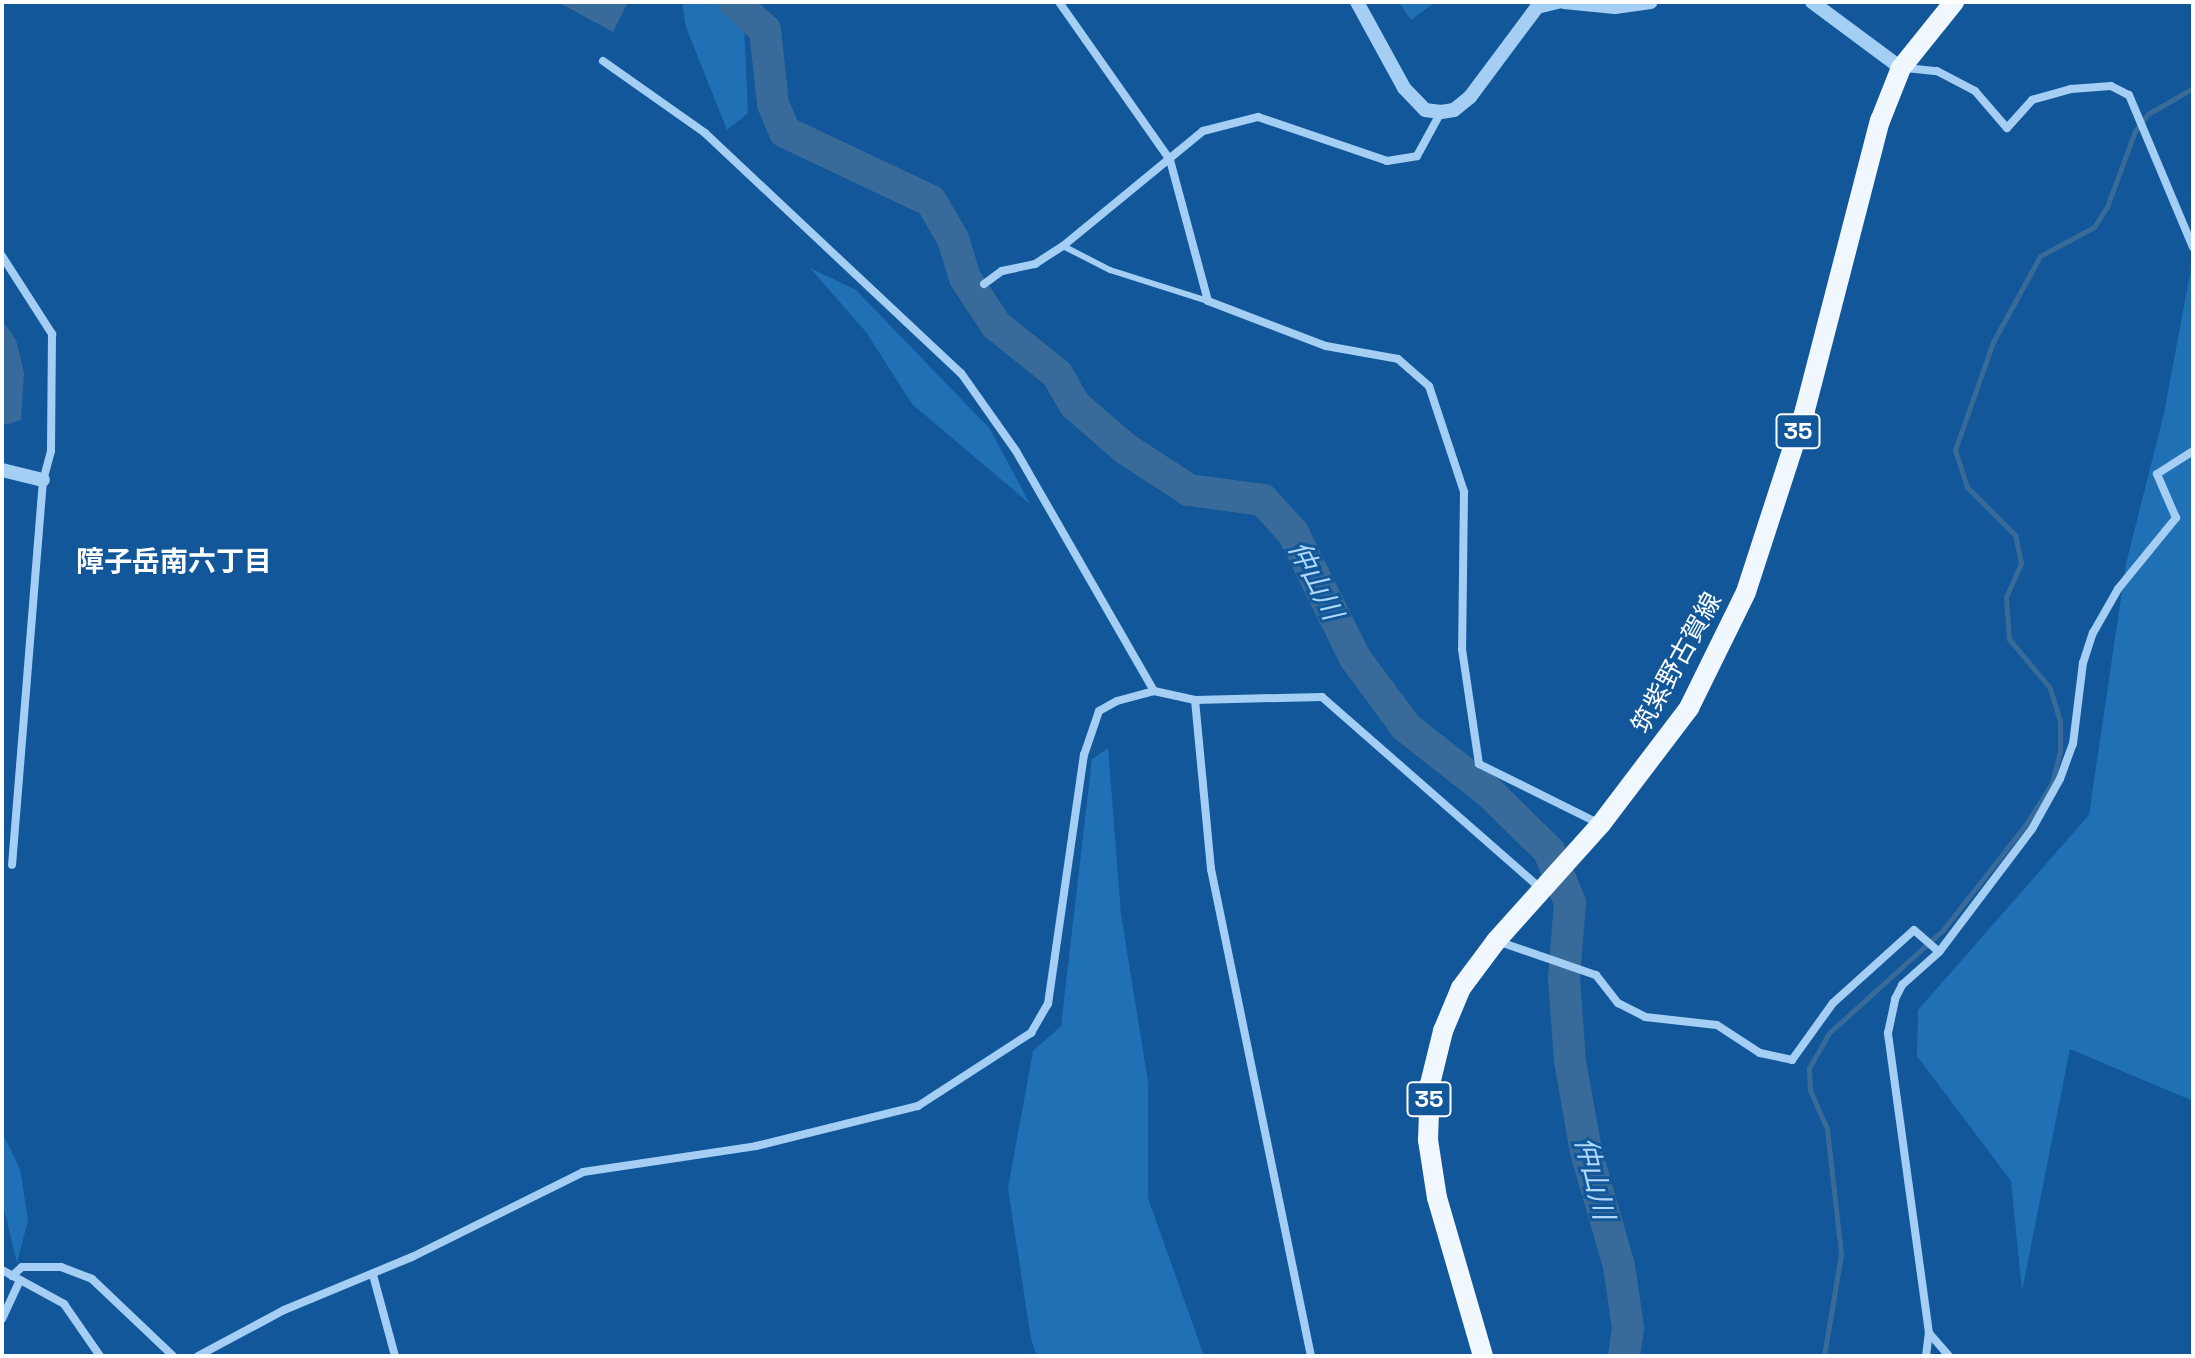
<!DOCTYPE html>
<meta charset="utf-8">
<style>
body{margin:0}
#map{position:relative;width:2195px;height:1358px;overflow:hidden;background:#125799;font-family:"Space Grotesk","Noto Sans JP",sans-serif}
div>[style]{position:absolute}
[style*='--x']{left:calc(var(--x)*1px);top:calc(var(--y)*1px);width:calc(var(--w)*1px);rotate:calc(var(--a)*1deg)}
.green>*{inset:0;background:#2070b6}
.water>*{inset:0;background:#396b9a}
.stream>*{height:5px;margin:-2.5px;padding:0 2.5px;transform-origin:2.5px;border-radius:2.5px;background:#396b9a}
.river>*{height:32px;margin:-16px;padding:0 16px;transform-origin:16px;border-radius:16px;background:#396b9a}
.service>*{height:6px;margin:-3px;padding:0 3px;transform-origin:3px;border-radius:3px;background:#a4cef4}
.minor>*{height:8px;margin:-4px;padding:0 4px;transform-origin:4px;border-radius:4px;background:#a4cef4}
.tertiary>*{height:14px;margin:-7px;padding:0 7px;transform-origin:7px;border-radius:7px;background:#a4cef4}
.primary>*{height:20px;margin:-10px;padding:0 10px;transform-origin:10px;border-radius:10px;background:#f0f7ff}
span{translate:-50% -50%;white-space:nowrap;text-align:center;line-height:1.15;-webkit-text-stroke:6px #125799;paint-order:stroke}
.shield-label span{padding:2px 6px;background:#125799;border:2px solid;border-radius:6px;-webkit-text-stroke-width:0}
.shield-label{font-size:24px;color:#fff;font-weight:700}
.street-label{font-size:26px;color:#fff}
.neighbourhood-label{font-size:28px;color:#fff;font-weight:700}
.water-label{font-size:28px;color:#b0d8fa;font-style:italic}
.frame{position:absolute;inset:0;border:4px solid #fff;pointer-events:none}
</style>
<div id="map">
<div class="green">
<i style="clip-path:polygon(682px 2px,743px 2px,748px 113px,727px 130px,686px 27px)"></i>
<i style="clip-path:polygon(1399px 2px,1435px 2px,1411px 20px)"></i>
<i style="clip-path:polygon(2192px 263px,2193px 1101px,2070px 1049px,2022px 1291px,2011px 1181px,1917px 1056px,1918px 1010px,2089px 815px,2126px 564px,2164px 413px)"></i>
<i style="clip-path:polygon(810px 268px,856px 290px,990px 429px,1030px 504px,912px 404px,866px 332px)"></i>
<i style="clip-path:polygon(1108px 748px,1121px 914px,1148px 1082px,1148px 1198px,1204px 1356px,1037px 1356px,1031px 1339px,1008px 1188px,1033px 1051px,1061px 1026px,1092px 759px)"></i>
<i style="clip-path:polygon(2px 1132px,20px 1169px,28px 1220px,17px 1263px,2px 1201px)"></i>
</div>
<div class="water">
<i style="clip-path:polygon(558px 2px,628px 2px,613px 32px)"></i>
<i style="clip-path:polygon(2px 320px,16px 340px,24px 373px,21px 420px,8px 424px,2px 424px)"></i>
</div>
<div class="stream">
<i style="--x:1824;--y:1356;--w:103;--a:-80.5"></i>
<i style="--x:1841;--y:1254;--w:126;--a:-96.4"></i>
<i style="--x:1827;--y:1129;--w:43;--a:-113.6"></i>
<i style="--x:1810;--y:1090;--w:22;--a:-93"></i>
<i style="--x:1809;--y:1068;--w:40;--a:-60.3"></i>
<i style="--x:1829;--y:1033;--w:154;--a:-42.1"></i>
<i style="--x:1943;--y:930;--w:135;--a:-51.9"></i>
<i style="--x:2026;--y:824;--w:49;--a:-57.6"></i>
<i style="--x:2052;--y:783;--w:33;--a:-76"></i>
<i style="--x:2060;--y:751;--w:30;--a:-90"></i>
<i style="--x:2060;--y:721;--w:34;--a:-107"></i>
<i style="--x:2050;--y:688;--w:64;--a:-129.9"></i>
<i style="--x:2009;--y:639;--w:42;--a:-94.1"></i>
<i style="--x:2006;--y:597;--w:37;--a:-66"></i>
<i style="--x:2021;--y:563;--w:29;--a:-102"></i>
<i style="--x:2015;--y:535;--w:68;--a:-135"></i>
<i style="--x:1967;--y:487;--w:39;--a:-108"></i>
<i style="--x:1955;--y:450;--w:114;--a:-70.6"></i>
<i style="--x:1993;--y:342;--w:98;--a:-61.3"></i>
<i style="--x:2040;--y:256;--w:61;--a:-28.2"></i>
<i style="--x:2094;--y:227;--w:24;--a:-57"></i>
<i style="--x:2107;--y:207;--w:81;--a:-69.8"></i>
<i style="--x:2135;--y:131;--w:21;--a:-53"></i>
<i style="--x:2148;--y:114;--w:52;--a:-30"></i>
</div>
<div class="river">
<i style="--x:734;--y:2;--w:42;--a:42.1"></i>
<i style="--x:765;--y:30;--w:74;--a:83.8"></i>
<i style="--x:773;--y:104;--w:30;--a:67"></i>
<i style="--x:785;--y:132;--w:161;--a:25.3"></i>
<i style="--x:931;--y:201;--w:44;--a:59.9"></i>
<i style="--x:953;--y:239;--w:41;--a:72.9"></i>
<i style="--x:965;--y:278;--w:56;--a:56.6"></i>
<i style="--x:996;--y:325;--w:78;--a:38.8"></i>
<i style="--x:1057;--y:374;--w:36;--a:60"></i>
<i style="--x:1075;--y:405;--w:67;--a:40.8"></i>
<i style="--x:1126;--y:449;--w:75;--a:33.1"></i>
<i style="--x:1189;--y:490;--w:75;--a:7.7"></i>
<i style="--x:1263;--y:500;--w:45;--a:47.7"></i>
<i style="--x:1293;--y:533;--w:140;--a:63.6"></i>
<i style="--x:1355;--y:658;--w:86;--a:53.5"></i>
<i style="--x:1406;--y:727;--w:105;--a:38.1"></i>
<i style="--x:1489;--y:792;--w:84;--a:44.5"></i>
<i style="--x:1549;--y:851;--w:56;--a:68"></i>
<i style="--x:1570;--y:903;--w:75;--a:94.6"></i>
<i style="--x:1564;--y:978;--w:83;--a:85.9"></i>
<i style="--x:1570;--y:1061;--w:91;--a:79.9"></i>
<i style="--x:1586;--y:1151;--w:120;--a:74"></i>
<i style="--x:1619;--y:1266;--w:63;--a:81.7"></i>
<i style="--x:1628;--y:1328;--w:28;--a:98"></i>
</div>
<div class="service">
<i style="--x:1063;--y:246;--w:53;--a:27.1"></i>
<i style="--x:1110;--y:270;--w:103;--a:17.6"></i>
</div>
<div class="minor">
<i style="--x:1059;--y:2;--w:193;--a:54.9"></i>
<i style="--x:1170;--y:160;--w:146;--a:74.9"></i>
<i style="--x:1208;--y:301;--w:126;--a:20.9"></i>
<i style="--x:1326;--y:346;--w:73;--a:10.2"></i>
<i style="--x:1398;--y:359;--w:41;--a:41.1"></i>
<i style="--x:1429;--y:386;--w:112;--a:71.7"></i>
<i style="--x:1464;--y:492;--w:157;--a:90.7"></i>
<i style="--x:1462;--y:649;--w:116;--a:81.6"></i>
<i style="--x:1479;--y:764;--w:135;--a:26.4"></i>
<i style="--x:603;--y:61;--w:125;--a:35.2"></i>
<i style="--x:705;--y:133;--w:351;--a:43.2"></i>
<i style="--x:961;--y:373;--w:95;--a:54.8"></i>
<i style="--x:1016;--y:451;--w:277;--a:60.1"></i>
<i style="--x:1906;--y:68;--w:31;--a:6"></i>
<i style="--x:1937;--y:71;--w:43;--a:27.8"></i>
<i style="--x:1975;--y:91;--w:49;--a:49.1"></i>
<i style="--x:2007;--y:128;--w:38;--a:-48"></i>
<i style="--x:2032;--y:100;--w:41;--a:-15.8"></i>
<i style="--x:2071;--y:89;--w:40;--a:-4.3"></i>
<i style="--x:2111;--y:86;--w:20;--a:27"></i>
<i style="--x:2129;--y:95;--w:165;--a:67.2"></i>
<i style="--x:2;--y:256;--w:93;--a:57.3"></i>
<i style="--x:52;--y:334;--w:117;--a:90.5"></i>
<i style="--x:51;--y:451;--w:30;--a:105"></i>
<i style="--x:43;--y:480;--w:386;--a:94.6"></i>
<i style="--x:984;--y:284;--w:22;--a:-36"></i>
<i style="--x:1002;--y:271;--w:34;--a:-12"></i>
<i style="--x:1035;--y:264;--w:33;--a:-33"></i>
<i style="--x:1063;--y:246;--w:181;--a:-39.4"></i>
<i style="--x:1203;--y:131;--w:57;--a:-14.3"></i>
<i style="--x:1258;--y:117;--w:136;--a:18.8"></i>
<i style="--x:1387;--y:161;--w:30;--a:-9"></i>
<i style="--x:1417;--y:156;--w:50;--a:-61.4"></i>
<i style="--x:1195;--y:700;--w:170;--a:84.6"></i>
<i style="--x:1211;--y:869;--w:497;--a:78.4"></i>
<i style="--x:1497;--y:941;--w:105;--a:19"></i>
<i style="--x:1596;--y:975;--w:36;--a:52"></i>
<i style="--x:1618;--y:1003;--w:30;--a:27"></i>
<i style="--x:1645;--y:1017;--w:72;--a:6.3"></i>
<i style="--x:1717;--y:1025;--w:51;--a:33.1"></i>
<i style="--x:1760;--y:1053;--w:33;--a:12"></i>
<i style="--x:1792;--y:1060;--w:70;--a:-54.3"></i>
<i style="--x:1833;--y:1003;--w:109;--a:-42"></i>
<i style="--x:1914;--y:930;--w:33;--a:41"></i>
<i style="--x:2;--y:1270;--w:71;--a:28.7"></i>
<i style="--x:64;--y:1304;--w:63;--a:55.3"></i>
<i style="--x:373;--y:1275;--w:84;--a:74.8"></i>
<i style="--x:12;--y:1276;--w:13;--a:-42"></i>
<i style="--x:22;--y:1267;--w:39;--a:0"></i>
<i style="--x:61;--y:1267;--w:33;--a:21"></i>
<i style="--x:92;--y:1279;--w:112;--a:43.5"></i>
<i style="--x:2;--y:1319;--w:43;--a:-65.2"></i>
<i style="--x:1929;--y:1333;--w:30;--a:49"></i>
<i style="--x:198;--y:1356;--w:98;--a:-28.1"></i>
<i style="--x:284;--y:1310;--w:139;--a:-22.5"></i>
<i style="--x:412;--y:1257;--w:191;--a:-26.4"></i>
<i style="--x:583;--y:1172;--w:175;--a:-8.5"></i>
<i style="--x:756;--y:1146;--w:167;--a:-13.9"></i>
<i style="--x:918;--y:1106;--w:135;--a:-32.9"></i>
<i style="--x:1031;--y:1033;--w:34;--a:-60"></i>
<i style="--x:1048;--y:1004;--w:252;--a:-81.8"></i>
<i style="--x:1084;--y:755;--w:46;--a:-71.2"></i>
<i style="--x:1099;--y:711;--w:21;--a:-29"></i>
<i style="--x:1117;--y:701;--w:38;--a:-15"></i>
<i style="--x:1154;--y:691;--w:42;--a:12.4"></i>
<i style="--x:1195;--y:700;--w:127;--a:-1.4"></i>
<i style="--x:1322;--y:697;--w:291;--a:41.2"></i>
<i style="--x:1926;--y:1356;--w:23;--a:-83"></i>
<i style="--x:1929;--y:1333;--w:303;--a:-97.8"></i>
<i style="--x:1888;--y:1033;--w:35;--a:-78"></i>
<i style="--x:1895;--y:999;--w:16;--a:-63"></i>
<i style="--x:1902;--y:985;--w:50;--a:-41.7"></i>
<i style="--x:1939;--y:952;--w:154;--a:-52.9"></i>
<i style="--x:2032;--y:829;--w:57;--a:-60.8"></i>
<i style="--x:2060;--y:779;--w:37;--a:-70"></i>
<i style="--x:2073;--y:744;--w:82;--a:-83"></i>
<i style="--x:2083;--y:663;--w:32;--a:-72"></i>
<i style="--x:2093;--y:633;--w:51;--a:-60.4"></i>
<i style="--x:2118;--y:589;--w:92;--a:-50.8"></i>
<i style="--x:2176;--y:518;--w:48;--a:-113.4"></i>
<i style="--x:2157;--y:474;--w:43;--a:-32.6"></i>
</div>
<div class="tertiary">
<i style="--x:1357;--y:2;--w:98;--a:61.3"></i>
<i style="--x:1404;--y:88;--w:30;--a:46"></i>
<i style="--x:1425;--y:110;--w:16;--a:7"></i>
<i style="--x:1441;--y:112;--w:13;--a:-9"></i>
<i style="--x:1454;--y:110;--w:21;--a:-39"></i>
<i style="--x:1470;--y:97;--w:112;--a:-53.3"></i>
<i style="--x:1537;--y:7;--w:21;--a:-14"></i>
<i style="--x:1564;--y:2;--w:51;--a:5.6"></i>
<i style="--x:1615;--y:7;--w:36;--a:-8"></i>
<i style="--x:1812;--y:2;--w:111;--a:36.6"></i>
<i style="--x:2;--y:470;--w:42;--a:13.7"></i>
</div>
<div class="primary">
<i style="--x:1483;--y:1356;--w:165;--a:-106.2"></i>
<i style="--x:1437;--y:1198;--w:59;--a:-98.8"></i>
<i style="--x:1428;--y:1140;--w:56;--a:-88"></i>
<i style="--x:1430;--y:1084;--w:55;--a:-76.2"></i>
<i style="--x:1443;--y:1031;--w:47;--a:-67.3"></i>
<i style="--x:1461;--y:988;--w:59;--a:-53.3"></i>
<i style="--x:1496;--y:941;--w:157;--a:-48.1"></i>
<i style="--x:1601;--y:824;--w:146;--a:-52.8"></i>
<i style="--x:1689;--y:708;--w:129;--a:-63.8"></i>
<i style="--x:1746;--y:592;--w:191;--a:-72"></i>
<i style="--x:1805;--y:410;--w:299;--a:-75.5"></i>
<i style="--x:1880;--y:121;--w:57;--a:-68.4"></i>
<i style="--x:1901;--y:68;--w:85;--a:-51.2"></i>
</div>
<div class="shield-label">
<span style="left:1798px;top:431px">35</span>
<span style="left:1429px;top:1099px">35</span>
</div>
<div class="street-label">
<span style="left:1677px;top:663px;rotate:-61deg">筑紫野古賀線</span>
</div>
<div class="neighbourhood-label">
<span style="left:174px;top:561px">障子岳南六丁目</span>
</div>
<div class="water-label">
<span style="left:1316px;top:580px;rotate:63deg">仲山川</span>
<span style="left:1595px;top:1178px;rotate:76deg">仲山川</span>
</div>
<div class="frame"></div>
</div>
